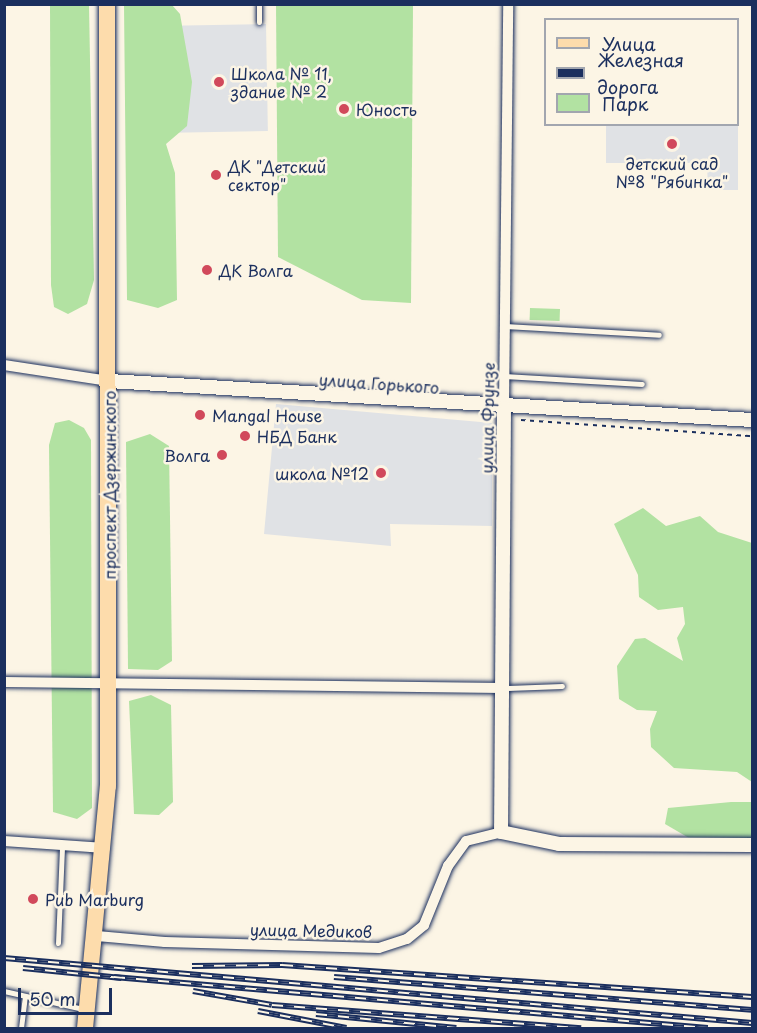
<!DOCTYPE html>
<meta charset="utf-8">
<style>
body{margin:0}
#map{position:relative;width:757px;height:1033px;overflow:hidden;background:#fcf5e5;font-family:"Playpen Sans",sans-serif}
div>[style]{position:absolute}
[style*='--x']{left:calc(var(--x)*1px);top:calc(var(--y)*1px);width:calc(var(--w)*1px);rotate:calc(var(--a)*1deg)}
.built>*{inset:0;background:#e0e2e5;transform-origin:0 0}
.green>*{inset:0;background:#b2e2a2;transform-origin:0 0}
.path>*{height:2px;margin-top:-1px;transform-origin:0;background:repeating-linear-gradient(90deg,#1b2f5e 0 4.5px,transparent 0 9px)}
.roads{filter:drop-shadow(0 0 2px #1b2f5e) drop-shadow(0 0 2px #1b2f5e)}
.service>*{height:5px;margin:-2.5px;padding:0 2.5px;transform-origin:2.5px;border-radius:2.5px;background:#fcf5e5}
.minor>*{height:10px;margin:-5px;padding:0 5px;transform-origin:5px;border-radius:5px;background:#fcf5e5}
.tertiary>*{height:14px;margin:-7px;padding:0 7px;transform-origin:7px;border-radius:7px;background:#fcf5e5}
.primary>*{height:16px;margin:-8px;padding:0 8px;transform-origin:8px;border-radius:8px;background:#fddcac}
.rail>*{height:6px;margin-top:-3px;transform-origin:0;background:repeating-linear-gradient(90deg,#fcf5e5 0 11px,#1b2f5e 0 22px);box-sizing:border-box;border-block:2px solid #1b2f5e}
.dots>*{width:16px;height:16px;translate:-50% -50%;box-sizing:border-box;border:3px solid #fcf5e5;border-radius:50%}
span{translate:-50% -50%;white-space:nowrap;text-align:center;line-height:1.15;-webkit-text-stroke:5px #fcf5e5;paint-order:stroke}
.poi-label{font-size:16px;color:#1b2f5e}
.left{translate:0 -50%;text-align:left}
.right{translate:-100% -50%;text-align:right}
.street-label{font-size:16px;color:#1b2f5e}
.frame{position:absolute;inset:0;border:6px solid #1b2f5e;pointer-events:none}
.legend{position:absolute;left:544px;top:18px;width:195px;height:108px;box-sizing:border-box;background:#fcf5e5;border:2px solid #a2a6af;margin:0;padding:8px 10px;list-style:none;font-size:18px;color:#1b2f5e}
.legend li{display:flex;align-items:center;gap:12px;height:30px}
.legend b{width:30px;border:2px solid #a2a6af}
.scale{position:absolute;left:18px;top:988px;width:94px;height:27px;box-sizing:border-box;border:3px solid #1b2f5e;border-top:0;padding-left:8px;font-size:18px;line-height:21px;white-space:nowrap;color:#1b2f5e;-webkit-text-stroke:4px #fcf5e5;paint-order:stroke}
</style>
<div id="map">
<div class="built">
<i style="left:266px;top:24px;width:107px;height:95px;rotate:89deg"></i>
<i style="clip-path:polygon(738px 81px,738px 190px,708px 190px,707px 163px,606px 163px,606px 125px,738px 124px)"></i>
<i style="clip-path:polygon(276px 404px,492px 423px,492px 526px,390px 524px,391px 546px,264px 534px)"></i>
</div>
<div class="green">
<i style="clip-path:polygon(50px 5px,89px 5px,94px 280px,87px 304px,68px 314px,54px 307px,51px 285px)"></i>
<i style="clip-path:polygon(124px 5px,172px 5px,180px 14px,192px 82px,187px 126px,166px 144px,175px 173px,177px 300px,158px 308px,127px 300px)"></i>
<i style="clip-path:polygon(276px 5px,413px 5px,411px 303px,362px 300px,278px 257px)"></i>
<i style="left:530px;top:308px;width:30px;height:12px;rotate:2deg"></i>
<i style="clip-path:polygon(69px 420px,84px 428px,91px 440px,92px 808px,77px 819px,53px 812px,49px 445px,55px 423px)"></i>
<i style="clip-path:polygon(150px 434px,169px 446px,172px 661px,158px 670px,128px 669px,126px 442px)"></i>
<i style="clip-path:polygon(643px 508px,666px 526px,700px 516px,718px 532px,752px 543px,752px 782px,737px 772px,674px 768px,651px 747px,650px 729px,657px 711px,637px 710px,619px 699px,617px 666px,635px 639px,645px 638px,683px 661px,677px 638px,685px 624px,683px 607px,658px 610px,639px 597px,638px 575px,614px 524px)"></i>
<i style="clip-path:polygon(151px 695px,171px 705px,173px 802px,159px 815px,134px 814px,129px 701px)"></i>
<i style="clip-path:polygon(731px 802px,752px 802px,752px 838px,689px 838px,665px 824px,668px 808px)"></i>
</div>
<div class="path">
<i style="--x:521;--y:420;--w:232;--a:4"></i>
</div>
<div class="roads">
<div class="service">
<i style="--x:259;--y:4;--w:18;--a:90"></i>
<i style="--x:505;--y:326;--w:154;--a:3.3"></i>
<i style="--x:504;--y:376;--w:138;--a:3.3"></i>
<i style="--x:504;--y:688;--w:58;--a:-2"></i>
<i style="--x:58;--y:943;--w:97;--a:-87.6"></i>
<i style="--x:4;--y:991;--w:81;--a:12.8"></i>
<i style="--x:21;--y:1028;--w:32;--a:-83"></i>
</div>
<div class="minor">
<i style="--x:4;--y:365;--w:106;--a:8.7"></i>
<i style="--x:504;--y:408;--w:404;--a:-89.4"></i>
<i style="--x:4;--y:682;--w:498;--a:0.7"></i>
<i style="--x:4;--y:841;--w:101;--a:4"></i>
<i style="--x:97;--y:936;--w:68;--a:5"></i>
<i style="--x:165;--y:942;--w:214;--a:1.6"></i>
<i style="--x:379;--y:948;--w:29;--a:-18"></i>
<i style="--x:407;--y:939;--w:22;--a:-39"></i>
<i style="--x:424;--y:925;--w:64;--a:-67.9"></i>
<i style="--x:448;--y:866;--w:31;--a:-54"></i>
<i style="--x:466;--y:841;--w:36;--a:-14"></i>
</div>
<div class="tertiary">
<i style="--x:109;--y:381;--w:644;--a:3.47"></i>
<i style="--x:504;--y:408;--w:424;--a:90.4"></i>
<i style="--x:501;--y:832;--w:59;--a:11.7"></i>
<i style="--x:559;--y:844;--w:193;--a:0.3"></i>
</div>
<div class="primary">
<i style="--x:85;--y:1028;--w:243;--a:-84.6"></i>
<i style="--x:108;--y:786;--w:782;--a:-90.07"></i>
</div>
</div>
<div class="rail">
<i style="--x:4;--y:958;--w:751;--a:4.97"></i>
<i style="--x:192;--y:966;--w:90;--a:-0.6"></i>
<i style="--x:282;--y:965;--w:471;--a:3.9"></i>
<i style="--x:23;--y:968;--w:99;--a:5.8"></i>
<i style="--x:114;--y:977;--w:596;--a:4.91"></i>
<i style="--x:334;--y:977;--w:419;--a:4.5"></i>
<i style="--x:193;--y:991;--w:80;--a:10"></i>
<i style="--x:272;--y:1005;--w:310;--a:4.3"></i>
<i style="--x:258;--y:1011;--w:90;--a:10.9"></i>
<i style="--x:316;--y:1014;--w:141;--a:5.7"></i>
</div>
<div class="dots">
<i style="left:219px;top:82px;background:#d1495b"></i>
<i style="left:344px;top:109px;background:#d1495b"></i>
<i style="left:672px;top:144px;background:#d1495b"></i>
<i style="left:216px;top:175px;background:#d1495b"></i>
<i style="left:207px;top:270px;background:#d1495b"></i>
<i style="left:200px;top:415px;background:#d1495b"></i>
<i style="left:245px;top:436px;background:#d1495b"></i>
<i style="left:222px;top:455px;background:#d1495b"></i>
<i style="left:381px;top:473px;background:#d1495b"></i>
<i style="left:33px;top:899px;background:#d1495b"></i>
</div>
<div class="poi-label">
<span class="left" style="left:231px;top:82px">Школа № 11,<br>здание № 2</span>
<span class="left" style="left:356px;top:109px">Юность</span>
<span style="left:672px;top:172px">детский сад<br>№8 "Рябинка"</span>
<span class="left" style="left:228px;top:175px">ДК "Детский<br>сектор"</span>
<span class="left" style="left:219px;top:270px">ДК Волга</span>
<span class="left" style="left:212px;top:415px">Mangal House</span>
<span class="left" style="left:257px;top:436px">НБД Банк</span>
<span class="right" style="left:210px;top:455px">Волга</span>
<span class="right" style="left:369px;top:473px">школа №12</span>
<span class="left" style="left:45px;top:899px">Pub Marburg</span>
</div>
<div class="street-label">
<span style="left:379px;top:383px;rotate:4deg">улица Горького</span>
<span style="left:487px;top:418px;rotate:-89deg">улица Фрунзе</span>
<span style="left:109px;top:485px;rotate:-90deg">проспект Дзержинского</span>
<span style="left:311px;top:930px;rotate:1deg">улица Медиков</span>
</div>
<div class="frame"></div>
<ul class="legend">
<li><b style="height:8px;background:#fddcac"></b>Улица</li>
<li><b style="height:8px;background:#1b2f5e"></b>Железная дорога</li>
<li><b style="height:16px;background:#b2e2a2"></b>Парк</li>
</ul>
<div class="scale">50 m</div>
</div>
